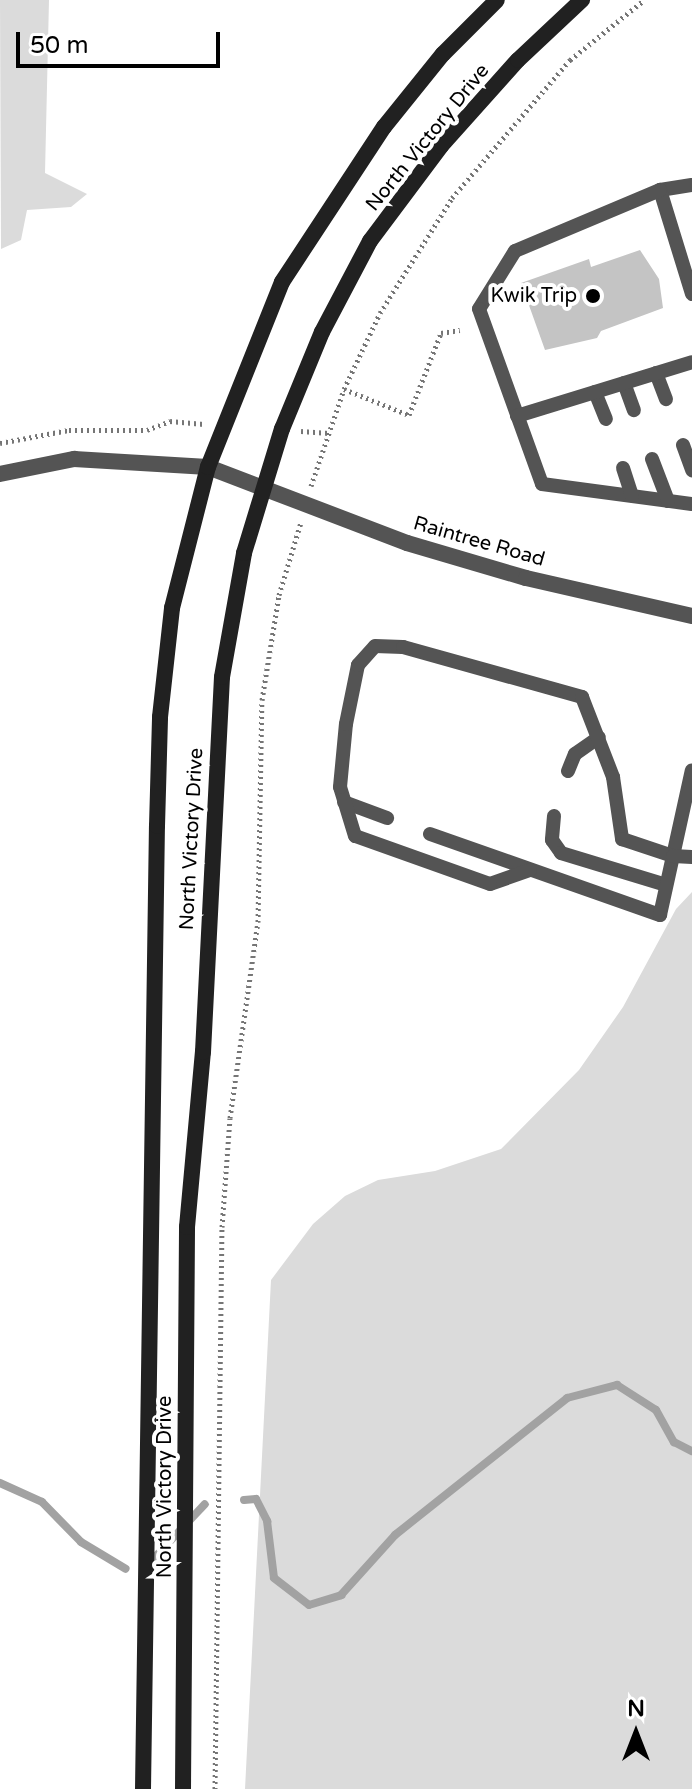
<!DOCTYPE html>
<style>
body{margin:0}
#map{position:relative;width:692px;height:1789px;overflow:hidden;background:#fff;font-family:"Varela Round",sans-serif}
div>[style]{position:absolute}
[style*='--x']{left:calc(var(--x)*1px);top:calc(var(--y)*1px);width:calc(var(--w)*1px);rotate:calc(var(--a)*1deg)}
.green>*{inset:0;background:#dbdbdb}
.stream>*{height:8px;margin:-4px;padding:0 4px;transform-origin:4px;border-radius:4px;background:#a2a2a2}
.building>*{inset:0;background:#c4c4c4}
.path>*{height:5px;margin-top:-2.5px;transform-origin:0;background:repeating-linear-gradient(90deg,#767676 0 2px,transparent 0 6px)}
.service>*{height:14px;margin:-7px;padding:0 7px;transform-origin:7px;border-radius:7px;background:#545454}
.tertiary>*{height:16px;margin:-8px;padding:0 8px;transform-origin:8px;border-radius:8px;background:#545454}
.secondary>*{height:16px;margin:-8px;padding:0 8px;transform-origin:8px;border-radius:8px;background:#212121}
.dots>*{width:22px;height:22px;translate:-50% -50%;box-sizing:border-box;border:4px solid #fff;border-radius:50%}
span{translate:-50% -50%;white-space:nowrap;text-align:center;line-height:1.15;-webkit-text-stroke:8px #fff;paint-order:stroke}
.street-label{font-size:20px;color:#000}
.poi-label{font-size:20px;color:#000}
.right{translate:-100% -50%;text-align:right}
.north{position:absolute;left:596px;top:1693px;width:80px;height:80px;-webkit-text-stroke:6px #fff;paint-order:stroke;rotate:0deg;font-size:22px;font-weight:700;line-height:32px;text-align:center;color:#000}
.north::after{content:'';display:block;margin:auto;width:28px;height:36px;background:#000;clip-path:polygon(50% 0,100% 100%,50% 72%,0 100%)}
.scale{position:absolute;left:16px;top:32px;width:204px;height:36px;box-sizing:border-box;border:4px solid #000;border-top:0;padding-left:10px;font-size:24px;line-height:28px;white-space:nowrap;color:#000;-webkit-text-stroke:6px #fff;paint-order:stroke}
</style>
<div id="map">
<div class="green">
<i style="clip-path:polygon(0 0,49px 0,45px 173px,87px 194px,71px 207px,27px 210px,21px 240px,1px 249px)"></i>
<i style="clip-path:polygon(692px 892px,692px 1789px,245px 1789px,271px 1280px,313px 1224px,345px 1196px,378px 1180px,435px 1171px,501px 1149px,579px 1070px,623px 1007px,676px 909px)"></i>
</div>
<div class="stream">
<i style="--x:0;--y:1483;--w:46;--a:24.3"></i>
<i style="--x:42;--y:1502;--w:56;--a:45.7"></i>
<i style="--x:81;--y:1542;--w:52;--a:31"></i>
<i style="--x:244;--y:1500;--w:12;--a:-5"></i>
<i style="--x:256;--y:1499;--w:25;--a:63"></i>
<i style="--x:267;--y:1521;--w:57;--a:83"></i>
<i style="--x:274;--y:1578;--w:44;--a:37.6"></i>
<i style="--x:309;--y:1605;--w:34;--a:-17"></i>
<i style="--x:341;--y:1595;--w:81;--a:-48"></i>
<i style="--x:395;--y:1535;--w:220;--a:-38.5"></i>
<i style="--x:567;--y:1398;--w:52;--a:-14.6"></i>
<i style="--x:617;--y:1385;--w:46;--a:32.7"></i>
<i style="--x:656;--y:1410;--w:37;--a:61"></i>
<i style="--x:674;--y:1442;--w:20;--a:27"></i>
<i style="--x:145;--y:1561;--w:12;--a:-24"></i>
<i style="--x:156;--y:1556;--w:71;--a:-46.7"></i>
</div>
<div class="building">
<i style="clip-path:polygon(640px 250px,659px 279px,663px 308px,601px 331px,597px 338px,545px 350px,521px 283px,589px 259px,591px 267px)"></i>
</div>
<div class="path">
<i style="--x:344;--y:389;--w:70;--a:21.8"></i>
<i style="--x:409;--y:415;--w:88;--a:-68.7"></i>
<i style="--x:441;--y:333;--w:19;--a:-9"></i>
<i style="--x:301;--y:431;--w:28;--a:4"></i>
<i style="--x:0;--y:443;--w:70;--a:-10.7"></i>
<i style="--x:69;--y:430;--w:78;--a:0"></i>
<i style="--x:147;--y:430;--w:25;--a:-21"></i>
<i style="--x:170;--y:421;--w:34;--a:5"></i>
<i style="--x:311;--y:486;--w:102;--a:-71.2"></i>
<i style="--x:344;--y:389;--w:84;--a:-64.7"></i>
<i style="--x:380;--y:313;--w:136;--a:-57.9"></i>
<i style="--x:452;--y:198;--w:182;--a:-49.5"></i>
<i style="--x:570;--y:60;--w:95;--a:-39"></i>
<i style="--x:215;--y:1789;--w:562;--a:-89.29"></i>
<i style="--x:222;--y:1227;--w:109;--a:-85.8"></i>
<i style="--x:230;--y:1118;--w:198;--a:-81.9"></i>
<i style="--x:258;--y:922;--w:222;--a:-89"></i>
<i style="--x:262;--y:700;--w:106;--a:-80.8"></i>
<i style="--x:279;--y:595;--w:76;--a:-73.2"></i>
</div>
<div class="service">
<i style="--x:660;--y:190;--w:32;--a:-9"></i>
<i style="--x:692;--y:294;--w:109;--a:-107.1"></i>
<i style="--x:660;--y:190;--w:157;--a:157.2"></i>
<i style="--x:515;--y:251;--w:68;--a:121.8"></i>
<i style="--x:479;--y:309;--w:186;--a:70.2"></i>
<i style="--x:542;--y:484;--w:151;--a:7.6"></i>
<i style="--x:656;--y:373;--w:28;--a:69"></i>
<i style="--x:624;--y:383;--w:29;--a:70"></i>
<i style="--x:595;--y:392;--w:29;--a:68"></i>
<i style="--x:517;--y:416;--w:183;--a:-17.1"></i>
<i style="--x:683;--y:445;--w:27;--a:70"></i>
<i style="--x:652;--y:459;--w:45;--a:69.1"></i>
<i style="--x:623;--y:468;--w:29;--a:72"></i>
<i style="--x:568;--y:771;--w:18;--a:-68"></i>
<i style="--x:575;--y:754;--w:29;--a:-35"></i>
<i style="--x:344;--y:802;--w:46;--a:20.4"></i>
<i style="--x:554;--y:816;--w:24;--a:95"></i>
<i style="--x:552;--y:840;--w:16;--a:55"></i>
<i style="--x:561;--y:853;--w:110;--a:16.9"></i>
<i style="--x:430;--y:834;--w:244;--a:19.4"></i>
<i style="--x:660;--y:915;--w:148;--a:-77.6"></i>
<i style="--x:530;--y:870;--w:42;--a:160.7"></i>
<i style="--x:490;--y:884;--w:143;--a:-160.4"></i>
<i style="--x:355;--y:836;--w:51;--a:-107"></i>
<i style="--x:340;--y:787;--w:63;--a:-84.6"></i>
<i style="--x:346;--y:724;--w:60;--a:-78.5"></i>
<i style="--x:358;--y:665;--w:25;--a:-48"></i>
<i style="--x:375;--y:646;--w:28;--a:2"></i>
<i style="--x:403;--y:647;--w:186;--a:15.6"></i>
<i style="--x:582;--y:697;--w:86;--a:68.8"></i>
<i style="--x:613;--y:777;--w:63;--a:81.7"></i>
<i style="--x:622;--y:839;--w:54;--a:18.4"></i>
<i style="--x:673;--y:856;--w:19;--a:3"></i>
</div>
<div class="tertiary">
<i style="--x:0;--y:474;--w:76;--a:-11.5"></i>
<i style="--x:74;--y:459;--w:134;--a:3.4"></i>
<i style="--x:208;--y:467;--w:213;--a:20.9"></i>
<i style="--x:407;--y:543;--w:124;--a:16.4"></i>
<i style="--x:526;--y:578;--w:170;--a:12.9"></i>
</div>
<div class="secondary">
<i style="--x:143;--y:1789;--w:963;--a:-89.17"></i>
<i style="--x:157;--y:826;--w:109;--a:-88.4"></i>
<i style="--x:160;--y:717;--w:110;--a:-83.7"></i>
<i style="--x:172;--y:608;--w:146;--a:-75.7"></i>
<i style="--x:208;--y:467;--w:199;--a:-68.2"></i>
<i style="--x:282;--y:282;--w:186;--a:-56.7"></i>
<i style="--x:384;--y:127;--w:94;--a:-51.1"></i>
<i style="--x:443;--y:54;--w:76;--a:-45"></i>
<i style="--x:183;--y:1789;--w:562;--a:-89.59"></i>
<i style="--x:187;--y:1227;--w:176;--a:-84.8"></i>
<i style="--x:203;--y:1052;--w:375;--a:-87.1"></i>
<i style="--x:222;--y:677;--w:126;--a:-79.9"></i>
<i style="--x:244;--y:553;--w:130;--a:-73"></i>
<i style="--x:282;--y:429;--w:105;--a:-67.6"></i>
<i style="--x:322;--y:332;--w:103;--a:-62.2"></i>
<i style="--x:370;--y:241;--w:119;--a:-53.2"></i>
<i style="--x:441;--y:146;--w:115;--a:-48.2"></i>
<i style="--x:518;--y:60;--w:88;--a:-43.2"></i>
</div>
<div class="dots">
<i style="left:593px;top:296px;background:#000"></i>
</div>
<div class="street-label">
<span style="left:428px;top:138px;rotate:-51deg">North Victory Drive</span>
<span style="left:479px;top:542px;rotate:16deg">Raintree Road</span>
<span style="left:192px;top:839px;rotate:-87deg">North Victory Drive</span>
<span style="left:165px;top:1487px;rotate:-90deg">North Victory Drive</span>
</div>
<div class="poi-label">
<span class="right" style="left:577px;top:296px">Kwik Trip</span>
</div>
<div class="north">N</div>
<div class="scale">50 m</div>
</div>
